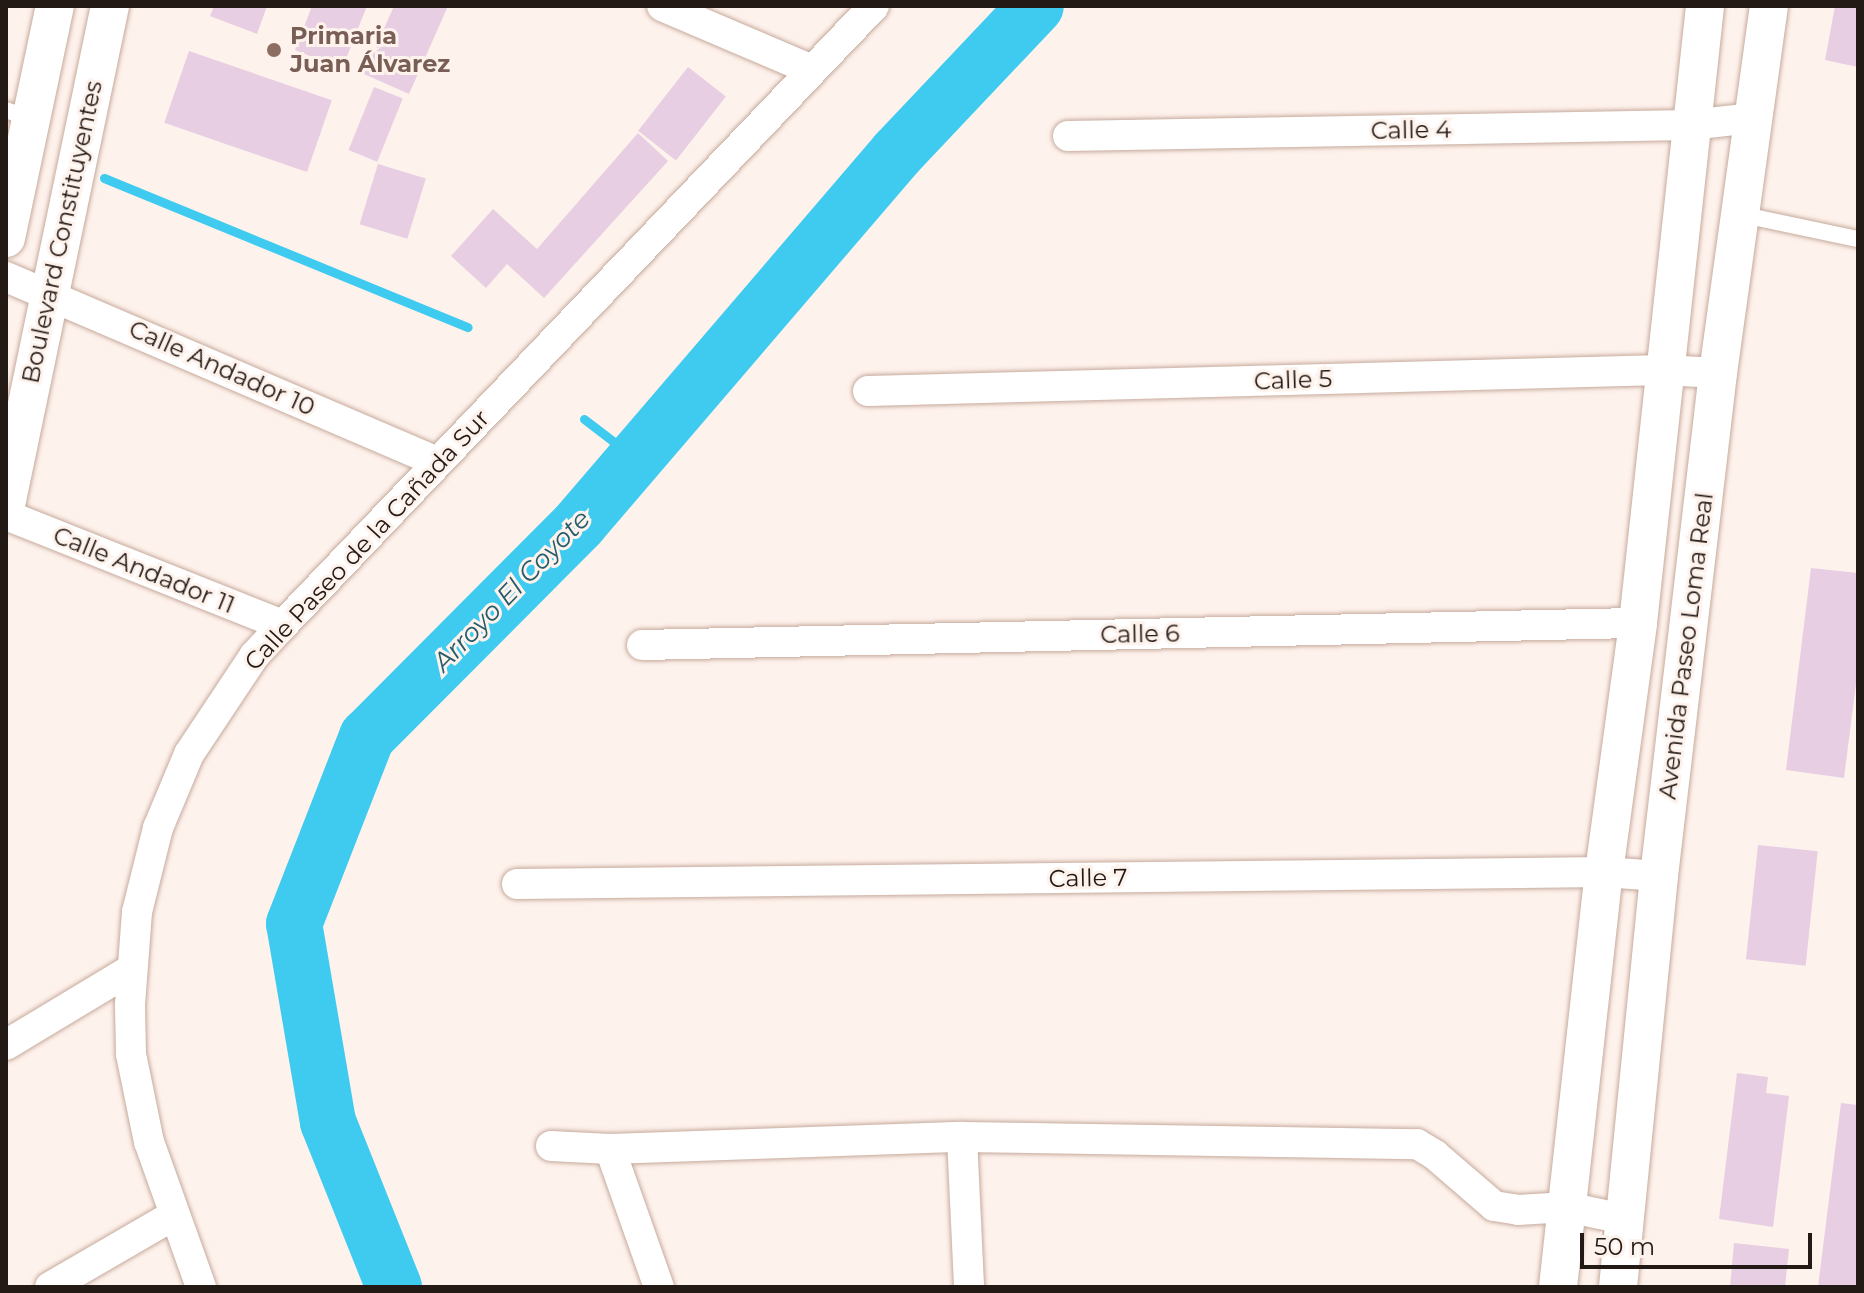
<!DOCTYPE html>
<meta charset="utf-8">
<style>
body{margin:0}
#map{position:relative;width:1864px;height:1293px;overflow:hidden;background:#fef2ec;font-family:Montserrat,sans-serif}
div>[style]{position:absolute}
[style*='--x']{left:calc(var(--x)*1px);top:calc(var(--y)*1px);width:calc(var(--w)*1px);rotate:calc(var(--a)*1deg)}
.stream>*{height:9px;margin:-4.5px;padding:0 4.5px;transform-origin:4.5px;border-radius:4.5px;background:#3fcbf0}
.river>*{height:56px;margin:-28px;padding:0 28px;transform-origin:28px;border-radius:28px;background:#3fcbf0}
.building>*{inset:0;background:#e7cee2;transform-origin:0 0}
.roads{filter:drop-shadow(0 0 2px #c6aa9c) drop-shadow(0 0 2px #c6aa9c)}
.service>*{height:16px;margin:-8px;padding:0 8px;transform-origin:8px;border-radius:8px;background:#fff}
.minor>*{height:30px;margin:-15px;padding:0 15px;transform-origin:15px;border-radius:15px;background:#fff}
.tertiary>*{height:38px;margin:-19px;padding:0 19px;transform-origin:19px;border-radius:19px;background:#fff}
.dots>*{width:22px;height:22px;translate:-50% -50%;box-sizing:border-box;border:4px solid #fef2ec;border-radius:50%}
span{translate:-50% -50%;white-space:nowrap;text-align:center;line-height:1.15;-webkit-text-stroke:6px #fef2ec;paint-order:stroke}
.education-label{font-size:24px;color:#785e54;font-weight:700}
.left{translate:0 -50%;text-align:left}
.street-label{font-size:24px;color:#241a15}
.water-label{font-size:26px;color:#255c6c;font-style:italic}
.frame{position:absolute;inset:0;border:8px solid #241a15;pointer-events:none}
.scale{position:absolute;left:1580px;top:1233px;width:232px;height:36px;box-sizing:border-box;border:4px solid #241a15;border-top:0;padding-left:10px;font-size:24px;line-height:28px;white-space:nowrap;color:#241a15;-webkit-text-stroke:6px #fef2ec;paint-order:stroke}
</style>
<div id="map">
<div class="stream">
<i style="--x:104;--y:178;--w:393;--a:22.3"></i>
<i style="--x:584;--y:419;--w:64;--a:37.4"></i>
</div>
<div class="river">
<i style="--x:394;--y:1287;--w:178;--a:-111.8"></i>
<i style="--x:328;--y:1122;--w:201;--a:-99.7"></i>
<i style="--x:294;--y:924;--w:201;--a:-68.7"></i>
<i style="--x:367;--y:737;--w:301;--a:-45.1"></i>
<i style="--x:579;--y:524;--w:489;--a:-49.4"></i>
<i style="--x:897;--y:153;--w:202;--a:-46.6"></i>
</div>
<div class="building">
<i style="clip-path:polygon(214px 6px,267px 6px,257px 34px,210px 16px)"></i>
<i style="clip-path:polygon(312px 6px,367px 6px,342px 69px,295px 50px)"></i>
<i style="clip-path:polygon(394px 6px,448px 6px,409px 94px,364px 74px)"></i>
<i style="clip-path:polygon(1835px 6px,1858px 6px,1858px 67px,1825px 60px)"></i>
<i style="left:189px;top:51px;width:151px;height:76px;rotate:19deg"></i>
<i style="left:688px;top:67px;width:48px;height:81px;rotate:38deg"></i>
<i style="left:374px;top:87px;width:31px;height:68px;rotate:22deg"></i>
<i style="clip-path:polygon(638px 133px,668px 161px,544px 298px,507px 264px,486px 288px,451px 256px,493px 209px,537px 249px)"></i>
<i style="left:378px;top:164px;width:50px;height:63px;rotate:17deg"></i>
<i style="clip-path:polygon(1811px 568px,1858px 573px,1858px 668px,1844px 778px,1786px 770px)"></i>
<i style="left:1758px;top:845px;width:60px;height:115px;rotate:6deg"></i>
<i style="clip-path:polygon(1737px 1073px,1768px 1077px,1766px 1093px,1789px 1096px,1773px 1227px,1719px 1219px)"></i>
<i style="clip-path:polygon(1841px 1103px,1858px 1105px,1858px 1287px,1818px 1287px)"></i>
<i style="clip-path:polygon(1734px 1243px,1789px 1249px,1785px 1287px,1730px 1287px)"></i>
</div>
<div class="roads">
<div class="service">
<i style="--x:6;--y:110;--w:27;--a:20"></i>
<i style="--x:1739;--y:214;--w:122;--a:11.9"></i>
</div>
<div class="minor">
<i style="--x:662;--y:6;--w:163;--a:23.1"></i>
<i style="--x:1068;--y:136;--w:622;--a:-1.01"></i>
<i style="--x:1690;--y:125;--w:62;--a:-6.4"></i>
<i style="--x:6;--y:277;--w:469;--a:23.2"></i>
<i style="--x:868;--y:391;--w:795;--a:-1.51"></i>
<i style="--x:1663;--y:370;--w:55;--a:3.1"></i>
<i style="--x:6;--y:515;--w:298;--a:21.7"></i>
<i style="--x:642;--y:645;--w:996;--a:-1.27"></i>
<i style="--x:517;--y:884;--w:1087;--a:-0.63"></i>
<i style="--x:1604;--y:872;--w:55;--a:4.2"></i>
<i style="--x:6;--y:1045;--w:147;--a:-31.1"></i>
<i style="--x:962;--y:1137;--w:150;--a:87.3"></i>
<i style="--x:551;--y:1146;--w:59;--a:2.9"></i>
<i style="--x:610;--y:1149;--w:352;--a:-2"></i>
<i style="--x:962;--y:1137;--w:455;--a:0.9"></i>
<i style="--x:1417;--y:1144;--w:21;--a:31"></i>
<i style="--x:1435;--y:1155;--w:78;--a:40.8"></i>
<i style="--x:1494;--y:1206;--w:24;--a:9"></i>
<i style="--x:1518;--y:1210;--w:49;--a:-3.5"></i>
<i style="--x:1567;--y:1207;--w:57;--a:12.1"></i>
<i style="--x:610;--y:1149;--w:146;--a:70.5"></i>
<i style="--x:50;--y:1287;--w:143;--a:-30.1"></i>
<i style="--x:201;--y:1287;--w:154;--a:-109.7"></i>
<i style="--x:149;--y:1142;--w:90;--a:-101.6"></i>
<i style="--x:131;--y:1054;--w:49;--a:-91.2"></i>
<i style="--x:130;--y:1005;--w:93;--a:-85.7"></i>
<i style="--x:137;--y:912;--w:87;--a:-76"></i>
<i style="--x:158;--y:828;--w:80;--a:-67.3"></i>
<i style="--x:189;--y:754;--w:118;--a:-56.4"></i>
<i style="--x:254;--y:656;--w:42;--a:-46.9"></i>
<i style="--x:283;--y:625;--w:856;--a:-46.33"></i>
</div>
<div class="tertiary">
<i style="--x:6;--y:238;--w:237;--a:-78.1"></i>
<i style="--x:6;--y:505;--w:510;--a:-78.23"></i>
<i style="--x:1558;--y:1287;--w:418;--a:-83.7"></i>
<i style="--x:1604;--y:872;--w:251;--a:-82.2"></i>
<i style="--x:1638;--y:623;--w:621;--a:-83.8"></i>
<i style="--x:1618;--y:1287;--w:413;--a:-84.3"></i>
<i style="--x:1659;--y:876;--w:506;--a:-83.31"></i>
<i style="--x:1718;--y:373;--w:371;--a:-82.1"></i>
</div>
</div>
<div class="dots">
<i style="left:274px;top:50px;background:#8d6e63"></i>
</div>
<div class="education-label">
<span class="left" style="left:290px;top:50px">Primaria<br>Juan Álvarez</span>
</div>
<div class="street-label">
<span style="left:1411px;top:130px;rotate:-1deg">Calle 4</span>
<span style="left:62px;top:232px;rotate:-78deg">Boulevard Constituyentes</span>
<span style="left:222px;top:368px;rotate:24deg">Calle Andador 10</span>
<span style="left:1293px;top:380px;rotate:-2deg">Calle 5</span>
<span style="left:367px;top:540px;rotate:-47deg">Calle Paseo de la Cañada Sur</span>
<span style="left:144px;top:570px;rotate:22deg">Calle Andador 11</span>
<span style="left:1140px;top:634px;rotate:-1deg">Calle 6</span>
<span style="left:1686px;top:646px;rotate:-83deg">Avenida Paseo Loma Real</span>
<span style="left:1088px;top:878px;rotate:-1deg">Calle 7</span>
</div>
<div class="water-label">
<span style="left:512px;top:591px;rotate:-46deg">Arroyo El Coyote</span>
</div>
<div class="frame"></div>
<div class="scale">50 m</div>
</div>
